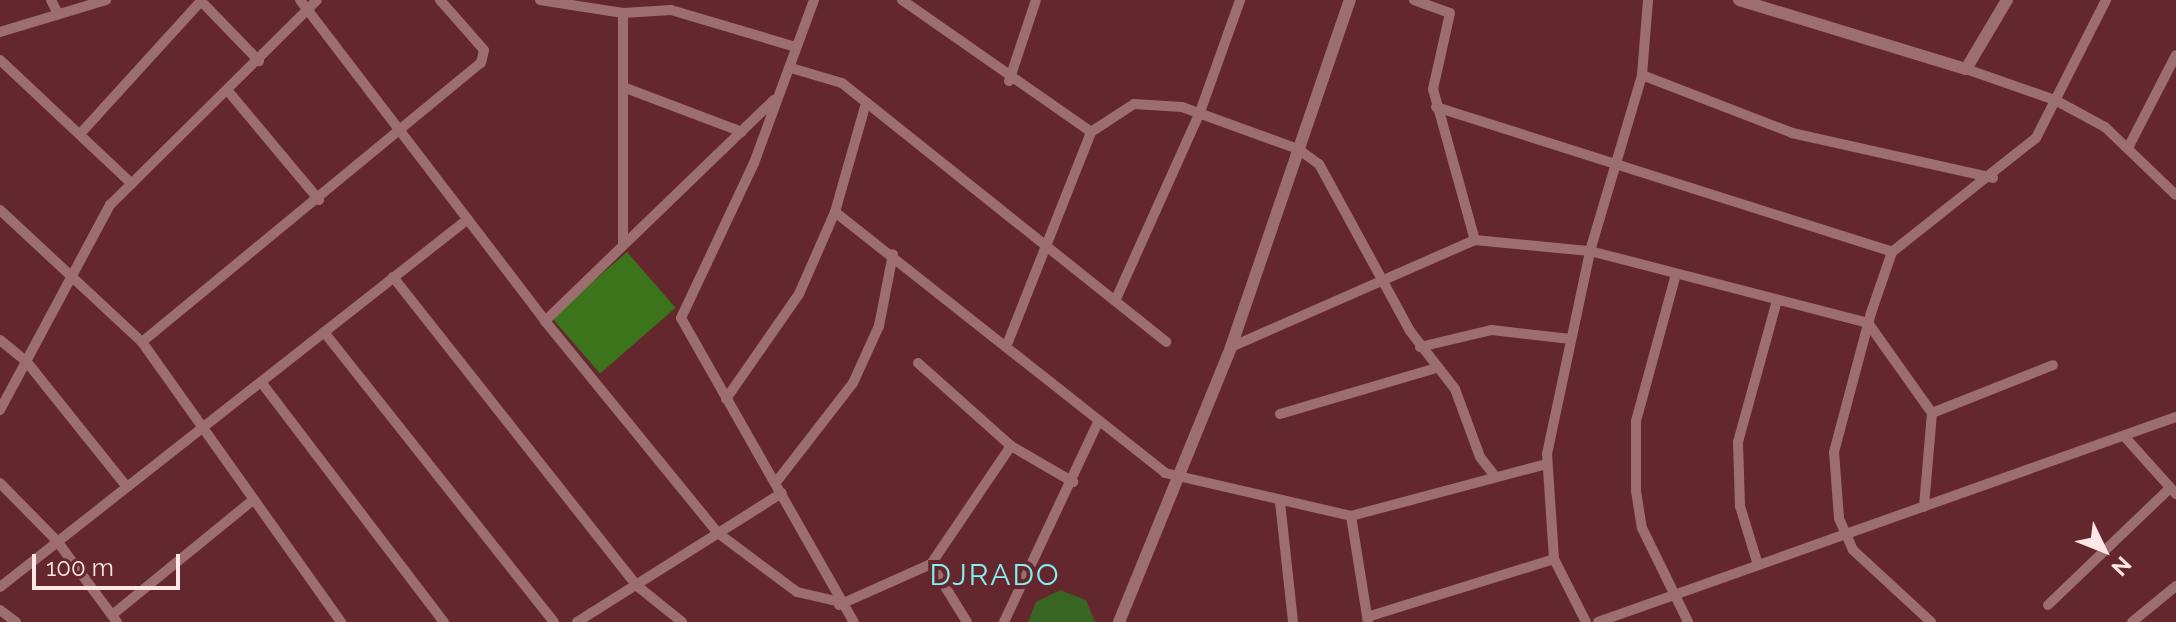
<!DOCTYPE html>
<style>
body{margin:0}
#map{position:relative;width:2176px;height:622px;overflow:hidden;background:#64272d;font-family:Raleway,sans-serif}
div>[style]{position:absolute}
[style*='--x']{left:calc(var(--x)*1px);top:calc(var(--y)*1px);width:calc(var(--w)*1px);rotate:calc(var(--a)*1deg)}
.green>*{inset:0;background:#386521}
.forest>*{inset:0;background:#3c741b;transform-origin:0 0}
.minor>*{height:10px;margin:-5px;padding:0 5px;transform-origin:5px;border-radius:5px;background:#9d6e70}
.tertiary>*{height:12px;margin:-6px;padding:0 6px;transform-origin:6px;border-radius:6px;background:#9d6e70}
span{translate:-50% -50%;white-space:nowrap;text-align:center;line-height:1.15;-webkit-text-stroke:8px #64272d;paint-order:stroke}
.neighbourhood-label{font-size:30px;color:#84f0f1;letter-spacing:2px}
.north{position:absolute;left:2064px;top:510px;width:80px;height:80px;-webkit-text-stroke:6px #64272d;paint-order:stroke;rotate:133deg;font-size:22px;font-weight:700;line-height:32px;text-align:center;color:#ffe7e7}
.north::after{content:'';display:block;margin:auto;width:28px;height:36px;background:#ffe7e7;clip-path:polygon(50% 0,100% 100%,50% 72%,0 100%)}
.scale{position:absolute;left:32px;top:554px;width:148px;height:36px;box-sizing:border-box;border:4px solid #ffe7e7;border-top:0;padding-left:10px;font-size:24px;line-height:28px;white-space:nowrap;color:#ffe7e7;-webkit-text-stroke:6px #64272d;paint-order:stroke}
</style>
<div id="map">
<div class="green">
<i style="clip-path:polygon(1060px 590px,1086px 600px,1095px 622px,1028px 622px,1036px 602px)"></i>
</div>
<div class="forest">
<i style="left:627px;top:252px;width:74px;height:100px;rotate:49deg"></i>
</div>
<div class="minor">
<i style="--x:51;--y:0;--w:16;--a:63"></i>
<i style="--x:200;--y:0;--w:85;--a:46"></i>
<i style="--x:300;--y:0;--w:404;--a:52.6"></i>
<i style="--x:545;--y:321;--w:274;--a:50.8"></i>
<i style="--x:718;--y:533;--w:99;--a:36.8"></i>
<i style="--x:797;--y:592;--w:40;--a:13"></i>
<i style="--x:540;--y:0;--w:84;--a:8.9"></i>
<i style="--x:623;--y:13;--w:48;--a:-3.6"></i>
<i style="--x:671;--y:10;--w:130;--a:16.5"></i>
<i style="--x:814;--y:0;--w:174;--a:110.2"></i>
<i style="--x:754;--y:163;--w:171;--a:115.2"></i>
<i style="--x:681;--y:318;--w:350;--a:60.4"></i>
<i style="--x:902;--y:0;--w:231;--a:34.9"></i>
<i style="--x:1414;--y:0;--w:38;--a:20"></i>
<i style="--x:1450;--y:13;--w:78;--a:102.6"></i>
<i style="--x:1433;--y:89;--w:157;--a:74.5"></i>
<i style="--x:623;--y:13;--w:231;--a:90"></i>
<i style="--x:0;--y:32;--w:111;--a:-16.8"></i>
<i style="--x:0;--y:60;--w:181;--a:43.2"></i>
<i style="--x:791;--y:68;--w:53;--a:16.4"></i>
<i style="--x:842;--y:83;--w:415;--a:38.6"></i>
<i style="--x:1966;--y:69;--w:94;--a:19.2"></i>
<i style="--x:2055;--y:100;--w:57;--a:28.4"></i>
<i style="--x:2105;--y:127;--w:98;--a:43.8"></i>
<i style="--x:1642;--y:75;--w:161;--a:21.1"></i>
<i style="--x:1792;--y:133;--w:206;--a:12.6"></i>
<i style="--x:1009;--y:81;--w:85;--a:-71.6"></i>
<i style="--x:623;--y:87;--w:127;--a:20.7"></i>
<i style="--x:228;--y:91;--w:142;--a:50.1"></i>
<i style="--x:1436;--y:107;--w:478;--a:17.6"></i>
<i style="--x:80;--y:134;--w:180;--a:-47.7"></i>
<i style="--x:2129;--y:146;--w:102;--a:-62.7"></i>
<i style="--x:0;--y:210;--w:194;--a:42.9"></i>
<i style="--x:142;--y:342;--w:344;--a:54.6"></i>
<i style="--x:835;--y:212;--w:421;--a:38.3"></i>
<i style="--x:1165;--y:473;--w:191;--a:13"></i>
<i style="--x:1351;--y:516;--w:202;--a:-14.9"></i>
<i style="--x:1676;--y:274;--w:152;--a:105.2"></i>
<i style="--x:1636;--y:421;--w:70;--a:90"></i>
<i style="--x:1636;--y:491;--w:37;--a:81"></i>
<i style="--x:1642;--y:528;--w:105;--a:63.9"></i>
<i style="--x:393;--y:277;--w:392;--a:51.7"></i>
<i style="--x:636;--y:585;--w:59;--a:38.8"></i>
<i style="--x:1116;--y:299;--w:205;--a:-65.8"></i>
<i style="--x:1200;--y:112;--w:119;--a:-70.3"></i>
<i style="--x:545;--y:321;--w:318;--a:-44"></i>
<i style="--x:324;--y:332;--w:370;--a:51.6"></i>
<i style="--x:0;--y:340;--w:33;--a:39"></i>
<i style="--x:26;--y:361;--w:161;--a:51.3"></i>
<i style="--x:142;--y:342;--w:439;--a:-39.5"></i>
<i style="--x:481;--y:63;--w:13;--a:-77"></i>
<i style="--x:484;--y:50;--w:67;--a:-131.3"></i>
<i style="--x:1008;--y:342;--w:226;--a:-68.4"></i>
<i style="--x:1091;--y:132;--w:51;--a:-33.1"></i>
<i style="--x:1134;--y:104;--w:48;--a:3.6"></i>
<i style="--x:1182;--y:107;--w:123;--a:19.9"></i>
<i style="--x:1298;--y:149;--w:26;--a:36"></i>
<i style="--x:1319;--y:164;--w:190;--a:61.4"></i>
<i style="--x:1410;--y:331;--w:73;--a:52.2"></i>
<i style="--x:1455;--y:389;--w:72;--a:69.8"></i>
<i style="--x:1480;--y:457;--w:23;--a:52"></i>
<i style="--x:1231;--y:347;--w:266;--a:-23.7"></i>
<i style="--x:1475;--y:240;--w:116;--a:5.5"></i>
<i style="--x:1590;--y:251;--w:287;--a:14.5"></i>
<i style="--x:1868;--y:323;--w:110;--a:54.6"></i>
<i style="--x:1932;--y:413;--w:94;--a:94.9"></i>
<i style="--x:1420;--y:347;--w:74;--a:-13.3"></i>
<i style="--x:1492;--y:330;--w:79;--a:6.6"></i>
<i style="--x:918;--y:363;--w:125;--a:41.7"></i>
<i style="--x:1011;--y:446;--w:72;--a:30.1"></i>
<i style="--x:261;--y:382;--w:302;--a:52.7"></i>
<i style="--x:726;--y:399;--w:128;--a:-55.2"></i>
<i style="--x:799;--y:294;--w:90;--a:-66.3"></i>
<i style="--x:835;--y:212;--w:109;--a:-74.1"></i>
<i style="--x:0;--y:410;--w:233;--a:-61.8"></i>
<i style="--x:110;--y:205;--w:291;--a:-44.7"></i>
<i style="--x:1932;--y:413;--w:130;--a:-21.6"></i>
<i style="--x:1280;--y:414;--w:163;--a:-16.4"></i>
<i style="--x:2124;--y:436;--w:78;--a:48.1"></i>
<i style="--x:777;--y:481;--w:124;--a:-52.2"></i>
<i style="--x:853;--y:383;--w:63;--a:-65.5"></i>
<i style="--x:879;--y:326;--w:73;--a:-79"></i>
<i style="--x:0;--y:483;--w:81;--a:45.5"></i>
<i style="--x:57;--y:541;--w:101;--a:53.5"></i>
<i style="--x:1280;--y:502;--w:121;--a:83.8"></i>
<i style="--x:1351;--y:516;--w:107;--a:80.9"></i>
<i style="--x:931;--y:564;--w:68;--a:58.2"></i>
<i style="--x:1758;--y:565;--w:62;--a:-107"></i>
<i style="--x:1740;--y:506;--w:64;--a:-91.8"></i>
<i style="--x:1738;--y:442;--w:147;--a:-74.6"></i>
<i style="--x:0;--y:587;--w:595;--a:-38.18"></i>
<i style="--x:839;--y:605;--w:101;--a:-24"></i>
<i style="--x:931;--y:564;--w:143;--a:-55.9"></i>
<i style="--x:2048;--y:605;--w:169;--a:-43.8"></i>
<i style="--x:0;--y:610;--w:20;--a:37"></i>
<i style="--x:112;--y:615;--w:183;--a:-39.2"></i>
<i style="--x:1367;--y:617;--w:196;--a:-17.2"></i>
<i style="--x:577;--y:622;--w:242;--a:-32.2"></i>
<i style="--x:1004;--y:622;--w:221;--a:-64.8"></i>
<i style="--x:1586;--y:622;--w:71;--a:-116.9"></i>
<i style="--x:1554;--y:559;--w:105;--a:-93.8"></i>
<i style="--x:1547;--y:454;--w:208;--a:-78"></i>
<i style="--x:1590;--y:251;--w:184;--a:-73.5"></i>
<i style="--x:1642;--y:75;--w:75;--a:-85.4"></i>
<i style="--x:1598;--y:622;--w:613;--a:-19.53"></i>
<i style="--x:1931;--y:622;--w:106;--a:-137.3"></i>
<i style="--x:1853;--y:550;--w:35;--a:-114"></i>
<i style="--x:1839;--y:518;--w:66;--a:-94.3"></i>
<i style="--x:1834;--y:452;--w:144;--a:-75.1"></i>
<i style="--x:1871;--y:313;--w:65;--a:-71"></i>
<i style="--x:1892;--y:252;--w:184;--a:-38.4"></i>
<i style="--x:2036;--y:138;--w:155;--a:-63.1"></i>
<i style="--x:2132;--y:622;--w:57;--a:-39.3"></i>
</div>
<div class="tertiary">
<i style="--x:1739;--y:0;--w:237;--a:16.9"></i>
<i style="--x:1966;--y:69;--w:80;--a:-59.3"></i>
<i style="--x:1119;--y:622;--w:297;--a:-67.8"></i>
<i style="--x:1231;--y:347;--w:367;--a:-71.1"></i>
</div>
<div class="neighbourhood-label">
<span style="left:995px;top:575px">DJRADO</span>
</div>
<div class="north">N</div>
<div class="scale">100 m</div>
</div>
